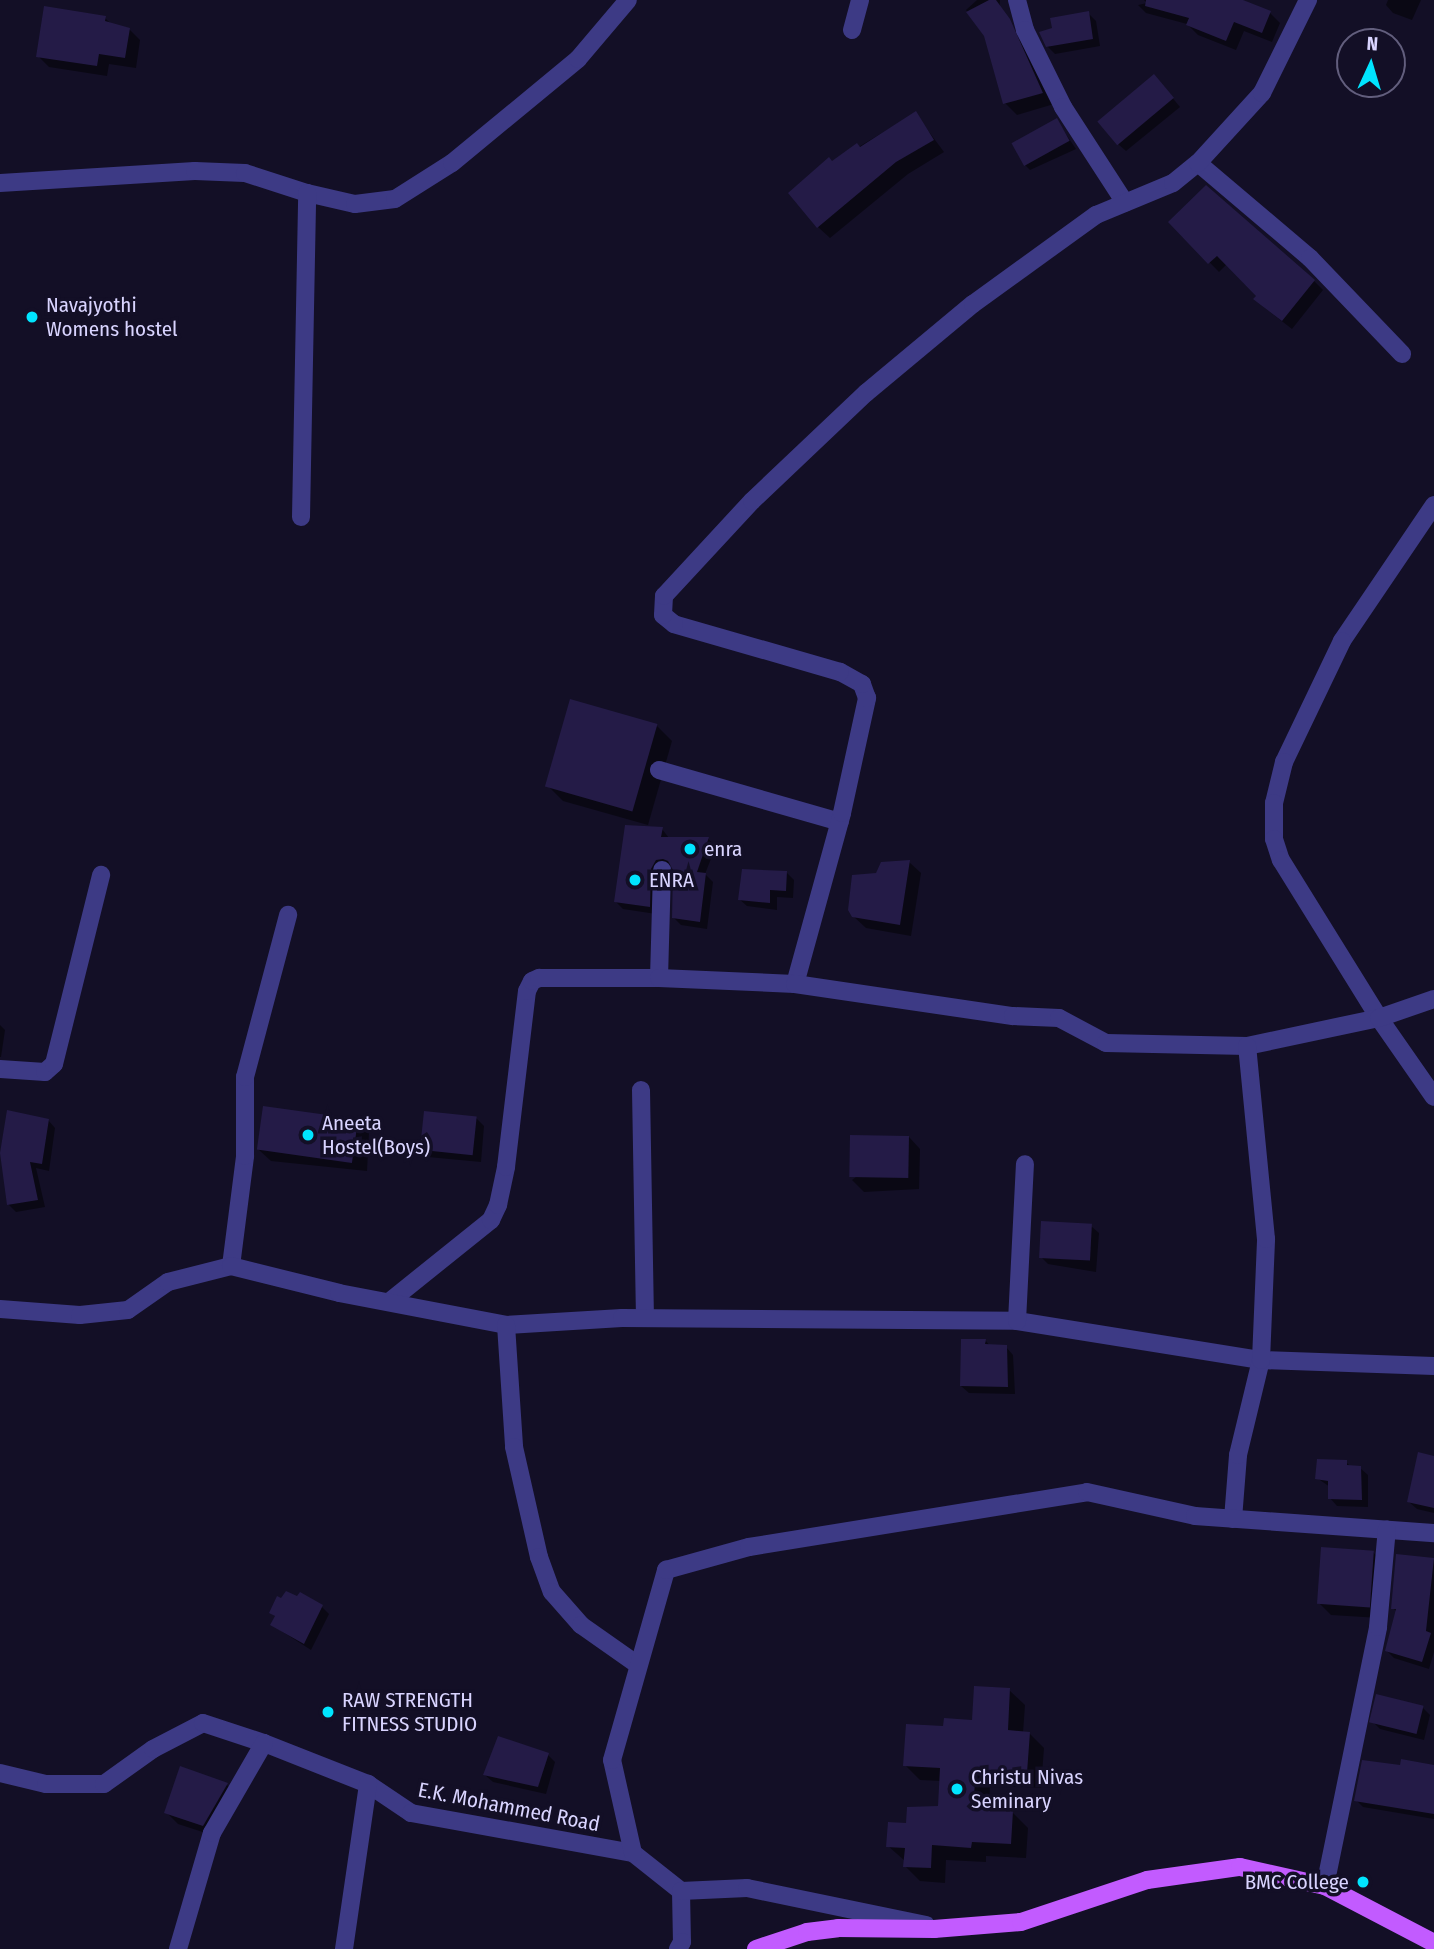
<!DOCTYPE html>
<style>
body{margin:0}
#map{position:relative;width:1434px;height:1949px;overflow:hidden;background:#130f26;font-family:"Fira Sans Condensed",sans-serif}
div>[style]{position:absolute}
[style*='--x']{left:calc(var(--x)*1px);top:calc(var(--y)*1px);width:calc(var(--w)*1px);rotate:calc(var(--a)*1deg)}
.shadow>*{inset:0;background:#0007}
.building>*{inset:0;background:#241b47;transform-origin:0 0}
.minor>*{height:18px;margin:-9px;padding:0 9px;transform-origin:9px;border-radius:9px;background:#3d3a85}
.major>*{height:18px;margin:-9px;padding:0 9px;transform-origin:9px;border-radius:9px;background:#c25bff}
.dots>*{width:19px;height:19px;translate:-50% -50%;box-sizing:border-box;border:4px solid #130f26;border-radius:50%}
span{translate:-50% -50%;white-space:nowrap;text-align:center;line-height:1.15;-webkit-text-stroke:7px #130f26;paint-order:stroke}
.poi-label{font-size:21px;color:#d9d4ff}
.left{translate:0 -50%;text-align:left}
.right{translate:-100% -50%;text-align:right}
.street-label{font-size:21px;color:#d9d4ff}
.north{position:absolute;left:1336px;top:28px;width:70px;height:70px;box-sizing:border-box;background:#130f26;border:2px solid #625e7d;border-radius:50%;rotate:4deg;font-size:19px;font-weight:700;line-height:28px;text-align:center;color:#d9d4ff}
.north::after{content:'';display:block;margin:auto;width:24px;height:32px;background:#00e5ff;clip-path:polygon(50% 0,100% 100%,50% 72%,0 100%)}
</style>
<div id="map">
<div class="shadow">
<i style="clip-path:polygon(977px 0,1000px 0,997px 49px,966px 10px)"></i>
<i style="clip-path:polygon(1144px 0,1239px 0,1270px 13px,1280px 23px,1272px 42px,1244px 31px,1236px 50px,1198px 35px,1187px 24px,1146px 13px,1138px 5px,1147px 3px)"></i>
<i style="clip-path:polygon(1388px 0,1421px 0,1412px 20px,1393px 13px,1386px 5px)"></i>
<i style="clip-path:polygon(1088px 13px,1096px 21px,1100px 46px,1055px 54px,1047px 46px,1054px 29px)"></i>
<i style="clip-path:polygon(105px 18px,112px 25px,129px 29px,140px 40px,136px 68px,109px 64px,107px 76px,49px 67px,38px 56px)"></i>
<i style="clip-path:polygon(1014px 34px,1025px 45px,1054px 104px,1017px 115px,1005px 103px)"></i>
<i style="clip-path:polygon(1161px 84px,1180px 107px,1126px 151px,1118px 144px)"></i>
<i style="clip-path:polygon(915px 113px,944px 152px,908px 174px,830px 238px,818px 227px,832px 163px)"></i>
<i style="clip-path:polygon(1057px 121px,1076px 149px,1030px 170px,1023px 163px)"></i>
<i style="clip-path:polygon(1170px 222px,1314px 281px,1323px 290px,1292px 329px,1265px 308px,1258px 296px,1227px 264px,1219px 272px)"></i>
<i style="clip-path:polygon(657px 726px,672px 741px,648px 825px,563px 801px,547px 785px)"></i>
<i style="clip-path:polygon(662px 829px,669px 838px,708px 839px,716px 846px,705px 874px,713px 882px,707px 929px,681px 925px,674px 918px,674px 866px,670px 865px,660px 871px,656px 914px,623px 909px,616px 902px)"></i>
<i style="clip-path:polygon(909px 862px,921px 873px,911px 936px,866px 928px,853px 916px,877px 875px)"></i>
<i style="clip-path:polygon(786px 872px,794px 880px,793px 898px,777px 897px,777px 910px,747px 906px,739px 899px)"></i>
<i style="clip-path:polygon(0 1025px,5px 1030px,1px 1057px,0 1057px)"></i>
<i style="clip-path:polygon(476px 1118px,484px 1126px,481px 1162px,428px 1157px,421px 1150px)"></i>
<i style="clip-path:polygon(48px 1120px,55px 1128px,49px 1171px,36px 1168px,45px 1207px,16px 1212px,8px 1204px)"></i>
<i style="clip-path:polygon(358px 1121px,369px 1133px,367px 1171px,271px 1161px,259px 1150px)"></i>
<i style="clip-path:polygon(909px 1137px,920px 1149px,919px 1189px,864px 1192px,852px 1180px)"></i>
<i style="clip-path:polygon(1091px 1226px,1099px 1233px,1096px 1272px,1048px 1264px,1041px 1257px)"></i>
<i style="clip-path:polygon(986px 1341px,990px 1346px,1006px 1347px,1013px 1355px,1015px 1394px,969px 1393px,961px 1386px)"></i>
<i style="clip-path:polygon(1434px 1457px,1434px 1513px,1417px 1509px,1409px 1502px)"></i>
<i style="clip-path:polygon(1346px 1462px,1351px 1467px,1360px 1468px,1368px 1475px,1368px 1507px,1337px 1506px,1330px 1498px,1330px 1487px,1317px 1478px)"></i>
<i style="clip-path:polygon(1373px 1552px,1384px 1564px,1380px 1618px,1331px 1615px,1319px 1603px)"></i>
<i style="clip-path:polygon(1398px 1556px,1434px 1560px,1434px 1652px,1429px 1669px,1394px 1658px,1387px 1651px,1397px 1612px,1393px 1608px)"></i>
<i style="clip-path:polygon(321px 1606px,329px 1614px,311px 1650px,272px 1625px,276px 1617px,271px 1613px)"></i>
<i style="clip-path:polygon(1009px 1690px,1025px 1705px,1023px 1733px,1029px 1733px,1044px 1748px,1041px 1788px,990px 1785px,989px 1811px,1013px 1813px,1028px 1828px,1026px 1858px,986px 1856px,986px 1862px,946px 1860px,945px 1883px,920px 1881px,905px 1866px,905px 1861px,888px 1846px,908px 1825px,940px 1808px,941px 1781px,920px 1780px,905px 1765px,945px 1728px,974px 1722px)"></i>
<i style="clip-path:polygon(1423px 1708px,1430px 1715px,1424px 1740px,1380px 1729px,1372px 1721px)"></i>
<i style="clip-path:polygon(548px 1755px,555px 1762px,546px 1794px,493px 1782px,485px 1775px)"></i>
<i style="clip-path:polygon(1401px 1767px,1434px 1767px,1434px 1819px,1363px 1807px,1356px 1800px)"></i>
<i style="clip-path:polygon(227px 1785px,238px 1796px,215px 1836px,178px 1824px,166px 1812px)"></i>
</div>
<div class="building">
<i style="clip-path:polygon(989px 0,996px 0,1010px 19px,1043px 93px,1003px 104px,984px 36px,966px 12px)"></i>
<i style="clip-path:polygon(1146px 0,1243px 0,1271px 11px,1262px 33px,1234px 22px,1226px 41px,1186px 25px,1189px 18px,1145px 6px)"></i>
<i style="clip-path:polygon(44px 6px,106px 16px,105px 21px,130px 28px,125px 58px,99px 54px,97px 66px,36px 57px)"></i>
<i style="clip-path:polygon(1089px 11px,1093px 39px,1046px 47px,1039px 32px,1052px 28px,1050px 18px)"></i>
<i style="left:1154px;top:74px;width:31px;height:74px;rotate:50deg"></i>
<i style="clip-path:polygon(916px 111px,934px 140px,896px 162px,817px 228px,788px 193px,829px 157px,832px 161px,857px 143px,860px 147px)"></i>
<i style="left:1057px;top:118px;width:26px;height:52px;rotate:61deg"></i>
<i style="clip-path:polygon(1206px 185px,1315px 280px,1282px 321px,1253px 299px,1256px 296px,1217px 256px,1208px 264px,1168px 222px)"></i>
<i style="left:570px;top:699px;width:91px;height:91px;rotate:16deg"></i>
<i style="clip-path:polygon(625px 825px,663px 827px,661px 837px,709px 837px,697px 872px,706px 873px,700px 922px,672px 918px,673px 870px,668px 861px,663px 859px,656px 860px,651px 869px,650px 907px,614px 902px)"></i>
<i style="clip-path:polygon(910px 860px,900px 925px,852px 917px,848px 910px,852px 875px,876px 873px,881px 862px)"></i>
<i style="clip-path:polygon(742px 869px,787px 871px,786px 891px,770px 890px,770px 903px,738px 900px)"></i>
<i style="left:263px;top:1106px;width:96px;height:44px;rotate:8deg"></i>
<i style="clip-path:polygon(7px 1110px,49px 1119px,42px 1164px,30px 1162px,38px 1200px,7px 1205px,0 1153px)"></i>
<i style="left:424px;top:1111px;width:53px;height:39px;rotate:6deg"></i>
<i style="left:909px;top:1136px;width:42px;height:59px;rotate:91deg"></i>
<i style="left:1041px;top:1221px;width:51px;height:37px;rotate:3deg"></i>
<i style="clip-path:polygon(961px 1339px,986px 1339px,985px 1344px,1007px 1345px,1008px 1387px,960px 1386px)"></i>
<i style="clip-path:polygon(1418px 1452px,1434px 1456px,1434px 1508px,1407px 1502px)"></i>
<i style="clip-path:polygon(1317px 1459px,1347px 1460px,1347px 1465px,1361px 1466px,1362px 1500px,1328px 1499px,1328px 1481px,1315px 1479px)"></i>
<i style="left:1321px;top:1547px;width:53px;height:57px;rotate:4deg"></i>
<i style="clip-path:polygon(1396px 1554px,1434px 1558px,1426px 1631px,1431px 1633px,1422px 1662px,1385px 1651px,1396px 1609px,1391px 1609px)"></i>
<i style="clip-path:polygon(286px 1591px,297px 1596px,300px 1592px,323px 1605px,304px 1644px,270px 1625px,275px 1616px,269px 1613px,277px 1596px,281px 1598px)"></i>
<i style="clip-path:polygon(974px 1686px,1010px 1688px,1008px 1730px,1030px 1732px,1027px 1773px,976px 1770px,973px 1808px,1013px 1811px,1011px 1844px,972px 1842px,971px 1848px,932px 1845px,931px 1868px,903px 1867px,905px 1848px,886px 1847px,888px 1822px,906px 1823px,907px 1807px,938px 1806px,940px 1768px,903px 1766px,906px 1724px,943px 1726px,944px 1718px,972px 1720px)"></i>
<i style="left:1376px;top:1694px;width:49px;height:29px;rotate:14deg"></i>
<i style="clip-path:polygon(498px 1736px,549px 1753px,538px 1787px,483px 1775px)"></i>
<i style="clip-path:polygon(1401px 1759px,1434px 1765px,1434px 1814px,1354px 1801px,1362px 1760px,1400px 1765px)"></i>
<i style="clip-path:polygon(180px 1766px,228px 1783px,203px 1826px,164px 1813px)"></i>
</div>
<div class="minor">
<i style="--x:1017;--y:0;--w:31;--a:75"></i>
<i style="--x:1025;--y:30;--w:86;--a:63.7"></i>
<i style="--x:1063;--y:107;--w:114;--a:57.1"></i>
<i style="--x:852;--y:30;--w:31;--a:-75"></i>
<i style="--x:1198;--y:163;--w:147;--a:40.3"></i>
<i style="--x:1310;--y:258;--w:133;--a:46.2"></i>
<i style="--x:0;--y:183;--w:195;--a:-3.5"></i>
<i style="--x:195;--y:171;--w:50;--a:2.3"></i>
<i style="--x:245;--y:173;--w:65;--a:17.9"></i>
<i style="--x:307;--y:193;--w:49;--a:12.9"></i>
<i style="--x:355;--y:204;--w:40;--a:-7.1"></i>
<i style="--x:395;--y:199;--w:67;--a:-32.3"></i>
<i style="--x:452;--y:163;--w:163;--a:-39.5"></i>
<i style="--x:578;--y:59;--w:77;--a:-49.7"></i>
<i style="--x:1434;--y:505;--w:164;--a:124.1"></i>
<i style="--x:1342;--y:641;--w:134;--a:115.6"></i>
<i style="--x:1284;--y:762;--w:42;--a:103.7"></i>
<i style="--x:1274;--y:803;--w:36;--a:90"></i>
<i style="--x:1274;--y:839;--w:22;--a:72"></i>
<i style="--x:1281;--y:860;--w:186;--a:58.2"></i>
<i style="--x:1379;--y:1018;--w:96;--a:55.2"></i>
<i style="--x:301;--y:517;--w:324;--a:-88.9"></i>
<i style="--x:659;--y:770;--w:188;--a:16"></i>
<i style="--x:659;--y:978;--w:108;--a:-88.4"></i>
<i style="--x:795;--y:984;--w:177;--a:-74.6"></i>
<i style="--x:842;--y:813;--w:118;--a:-77.7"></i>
<i style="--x:867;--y:698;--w:15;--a:-110"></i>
<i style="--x:862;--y:684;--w:25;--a:-151"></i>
<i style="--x:840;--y:672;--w:173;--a:-163.9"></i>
<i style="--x:674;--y:624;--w:14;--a:-141"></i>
<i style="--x:663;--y:615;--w:19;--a:-87"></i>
<i style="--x:664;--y:596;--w:129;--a:-47.2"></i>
<i style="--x:752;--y:501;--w:157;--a:-43.5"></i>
<i style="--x:866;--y:393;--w:139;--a:-39.8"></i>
<i style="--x:973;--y:304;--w:152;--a:-35.9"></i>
<i style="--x:1096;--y:215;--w:83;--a:-22.6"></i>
<i style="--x:1173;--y:183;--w:32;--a:-39"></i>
<i style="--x:1198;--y:163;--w:95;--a:-47.6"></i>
<i style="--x:1262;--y:93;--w:104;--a:-63.7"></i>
<i style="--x:0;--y:1069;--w:45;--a:3.8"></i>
<i style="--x:45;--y:1072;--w:12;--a:-42"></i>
<i style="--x:54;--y:1064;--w:195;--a:-76"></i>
<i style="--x:641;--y:1090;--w:228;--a:89"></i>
<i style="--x:231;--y:1266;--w:111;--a:-82.7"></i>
<i style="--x:245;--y:1156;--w:79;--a:-90"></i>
<i style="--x:245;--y:1077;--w:168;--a:-75.1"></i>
<i style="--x:389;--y:1302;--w:131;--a:-38.8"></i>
<i style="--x:491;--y:1220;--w:17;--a:-65"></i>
<i style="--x:498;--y:1205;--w:39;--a:-78"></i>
<i style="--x:506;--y:1167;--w:177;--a:-83.2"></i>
<i style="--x:527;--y:991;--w:11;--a:-63"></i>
<i style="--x:532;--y:981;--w:8;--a:-23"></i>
<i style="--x:539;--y:978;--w:120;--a:0"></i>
<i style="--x:659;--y:978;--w:136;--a:2.5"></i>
<i style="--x:795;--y:984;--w:220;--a:8.4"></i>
<i style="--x:1013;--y:1016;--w:46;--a:2.5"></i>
<i style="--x:1059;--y:1018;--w:53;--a:28"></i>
<i style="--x:1106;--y:1043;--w:141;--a:1.2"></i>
<i style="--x:1247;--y:1046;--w:135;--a:-12"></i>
<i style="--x:1379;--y:1018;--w:58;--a:-19.1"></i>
<i style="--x:0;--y:1309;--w:80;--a:4.3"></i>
<i style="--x:80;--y:1315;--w:48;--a:-5.9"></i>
<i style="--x:128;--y:1310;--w:49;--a:-35"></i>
<i style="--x:168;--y:1282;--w:65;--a:-14.3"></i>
<i style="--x:231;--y:1266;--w:111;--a:14"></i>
<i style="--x:339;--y:1293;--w:170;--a:10.8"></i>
<i style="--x:506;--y:1325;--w:116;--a:-3.5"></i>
<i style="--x:622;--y:1318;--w:395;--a:0.4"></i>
<i style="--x:1017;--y:1321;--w:247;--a:9.1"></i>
<i style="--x:1261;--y:1360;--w:173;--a:2"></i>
<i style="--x:1017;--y:1321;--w:157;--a:-87.1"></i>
<i style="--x:506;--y:1325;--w:122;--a:86.2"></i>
<i style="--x:514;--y:1447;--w:113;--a:77.2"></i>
<i style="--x:539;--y:1557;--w:37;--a:70"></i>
<i style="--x:552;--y:1592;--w:44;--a:48.7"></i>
<i style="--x:581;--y:1625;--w:70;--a:35.1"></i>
<i style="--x:1233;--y:1519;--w:64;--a:-85.5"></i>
<i style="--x:1238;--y:1455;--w:98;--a:-76.4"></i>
<i style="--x:1261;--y:1360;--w:121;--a:-87.6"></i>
<i style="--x:1266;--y:1239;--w:194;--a:-95.6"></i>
<i style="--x:0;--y:1773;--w:47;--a:13.4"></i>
<i style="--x:46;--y:1784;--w:58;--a:0"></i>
<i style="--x:104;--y:1784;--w:60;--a:-35.5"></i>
<i style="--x:153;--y:1749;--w:56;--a:-27.5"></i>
<i style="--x:203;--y:1723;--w:64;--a:18.2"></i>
<i style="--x:264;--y:1743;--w:112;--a:21.5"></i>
<i style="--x:368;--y:1784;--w:52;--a:34"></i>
<i style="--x:411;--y:1813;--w:226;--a:10.2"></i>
<i style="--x:633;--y:1853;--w:61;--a:38.4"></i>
<i style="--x:681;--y:1891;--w:51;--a:88.9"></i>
<i style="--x:682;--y:1942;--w:8;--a:120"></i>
<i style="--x:633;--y:1853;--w:95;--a:-102.7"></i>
<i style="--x:612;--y:1760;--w:198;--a:-74.1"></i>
<i style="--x:666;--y:1570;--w:86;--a:-15.5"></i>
<i style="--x:749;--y:1547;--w:342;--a:-9.2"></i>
<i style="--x:1087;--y:1492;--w:111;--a:12.5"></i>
<i style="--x:1195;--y:1516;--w:240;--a:4.1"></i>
<i style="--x:1325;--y:1886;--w:264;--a:-78.4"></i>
<i style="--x:1378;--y:1627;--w:98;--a:-84.8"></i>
<i style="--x:681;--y:1891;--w:66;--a:-2.6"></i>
<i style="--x:747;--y:1888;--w:183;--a:11.7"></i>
<i style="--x:178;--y:1949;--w:121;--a:-73.7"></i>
<i style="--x:212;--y:1833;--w:104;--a:-60"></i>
<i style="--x:344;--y:1949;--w:167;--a:-81.7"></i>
</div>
<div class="major">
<i style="--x:756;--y:1949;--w:54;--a:-18.4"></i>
<i style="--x:807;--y:1932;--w:31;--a:-7"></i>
<i style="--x:838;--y:1928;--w:96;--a:0.6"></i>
<i style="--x:934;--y:1929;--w:87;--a:-4.6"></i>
<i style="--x:1021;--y:1922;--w:133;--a:-18.4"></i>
<i style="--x:1147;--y:1880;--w:94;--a:-8"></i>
<i style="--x:1240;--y:1867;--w:87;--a:12.6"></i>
<i style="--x:1325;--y:1886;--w:123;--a:27.6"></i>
</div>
<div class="dots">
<i style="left:32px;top:317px;background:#00e5ff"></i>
<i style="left:690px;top:849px;background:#00e5ff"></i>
<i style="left:635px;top:880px;background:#00e5ff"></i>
<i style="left:308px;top:1135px;background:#00e5ff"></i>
<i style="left:328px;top:1712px;background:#00e5ff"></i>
<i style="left:957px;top:1789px;background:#00e5ff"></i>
<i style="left:1363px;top:1882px;background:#00e5ff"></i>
</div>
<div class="poi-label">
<span class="left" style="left:46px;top:317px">Navajyothi<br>Womens hostel</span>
<span class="left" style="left:704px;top:849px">enra</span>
<span class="left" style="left:649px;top:880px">ENRA</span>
<span class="left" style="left:322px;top:1135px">Aneeta<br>Hostel(Boys)</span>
<span class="left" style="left:342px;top:1712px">RAW STRENGTH<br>FITNESS STUDIO</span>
<span class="left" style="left:971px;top:1789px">Christu Nivas<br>Seminary</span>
<span class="right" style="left:1349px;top:1882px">BMC College</span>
</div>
<div class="street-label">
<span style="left:509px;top:1807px;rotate:11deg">E.K. Mohammed Road</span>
</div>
<div class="north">N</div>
</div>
